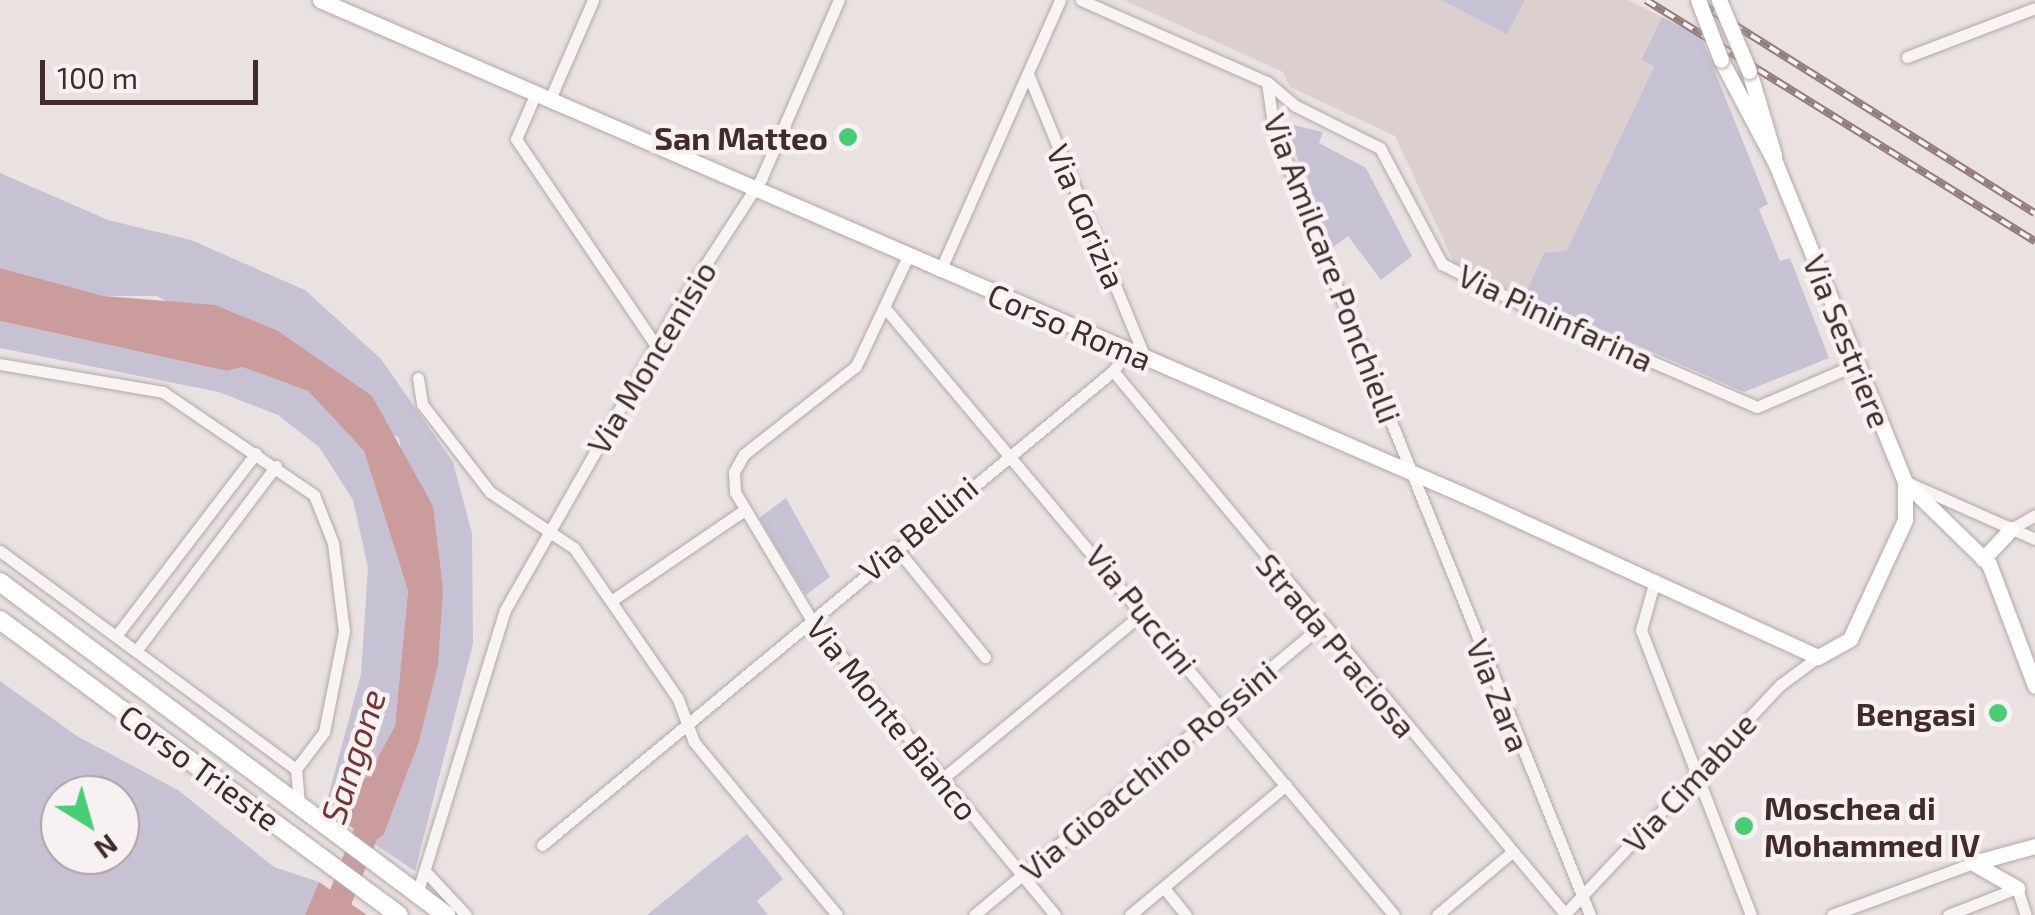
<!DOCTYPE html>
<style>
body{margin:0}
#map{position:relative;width:2035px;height:915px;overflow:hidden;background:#eae2e1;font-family:"Exo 2",sans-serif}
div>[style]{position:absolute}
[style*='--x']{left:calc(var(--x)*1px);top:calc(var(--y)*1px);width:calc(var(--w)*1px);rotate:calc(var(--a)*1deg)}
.built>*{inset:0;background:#dcd0cf}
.green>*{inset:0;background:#c6c2d4}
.water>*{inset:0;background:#ca9c9c}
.river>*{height:25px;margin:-12.5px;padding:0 12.5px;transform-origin:12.5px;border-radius:12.5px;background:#ca9c9c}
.roads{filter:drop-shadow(0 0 2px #b4a8a6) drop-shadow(0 0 2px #b4a8a6)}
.street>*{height:11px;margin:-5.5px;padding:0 5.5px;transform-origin:5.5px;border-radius:5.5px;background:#f8f4f4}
.secondary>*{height:15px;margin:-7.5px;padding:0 7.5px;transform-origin:7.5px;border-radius:7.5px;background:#fff}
.primary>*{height:18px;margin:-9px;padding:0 9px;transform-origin:9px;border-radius:9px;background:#fff}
.rail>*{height:8px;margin-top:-4px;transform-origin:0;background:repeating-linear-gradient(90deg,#f7f1f1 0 11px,#937d7a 0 22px);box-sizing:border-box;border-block:2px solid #937d7a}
.bridges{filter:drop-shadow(0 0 2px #b4a8a6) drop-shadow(0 0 2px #b4a8a6)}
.secondary-bridge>*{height:15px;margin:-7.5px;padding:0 7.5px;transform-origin:7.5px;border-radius:7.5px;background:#fff}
.dots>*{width:28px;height:28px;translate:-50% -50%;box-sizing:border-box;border:5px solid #f7f1f1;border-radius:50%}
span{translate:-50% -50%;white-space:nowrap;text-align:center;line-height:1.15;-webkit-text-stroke:9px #f7f1f1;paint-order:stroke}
.poi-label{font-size:32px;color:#412c29;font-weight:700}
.right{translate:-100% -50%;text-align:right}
.left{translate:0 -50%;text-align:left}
.street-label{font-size:32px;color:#412c29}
.water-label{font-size:35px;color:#753633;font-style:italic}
.north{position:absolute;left:40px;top:775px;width:100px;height:100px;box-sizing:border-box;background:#f7f1f1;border:2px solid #aea2a1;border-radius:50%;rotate:143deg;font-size:28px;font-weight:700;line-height:40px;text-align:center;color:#412c29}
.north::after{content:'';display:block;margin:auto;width:35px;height:45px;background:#47ce74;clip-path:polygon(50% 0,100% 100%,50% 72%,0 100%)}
.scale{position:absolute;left:40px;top:60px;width:218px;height:45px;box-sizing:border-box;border:5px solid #412c29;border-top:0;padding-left:12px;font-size:30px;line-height:35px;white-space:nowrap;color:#412c29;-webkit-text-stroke:8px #f7f1f1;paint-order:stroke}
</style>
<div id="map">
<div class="built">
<i style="clip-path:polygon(1124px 0,1628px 0,1662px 17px,1641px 58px,1654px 65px,1567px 250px,1544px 253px,1524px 296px,1455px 265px,1395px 136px,1290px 87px,1283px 72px)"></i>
</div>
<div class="green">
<i style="clip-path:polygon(1441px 0,1525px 0,1507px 34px)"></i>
<i style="clip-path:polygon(1662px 17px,1701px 37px,1768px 204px,1759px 209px,1780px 261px,1790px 258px,1829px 358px,1744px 392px,1524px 296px,1544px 253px,1567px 250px,1654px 66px,1641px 59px)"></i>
<i style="clip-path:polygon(1293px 125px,1323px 132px,1319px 143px,1366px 168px,1412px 256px,1381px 280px,1348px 236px,1332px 248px,1289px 136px)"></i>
<i style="clip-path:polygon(0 173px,108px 220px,191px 240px,305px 290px,381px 359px,453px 462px,472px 533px,473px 644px,415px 871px,373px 843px,384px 834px,419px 742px,438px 666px,399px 438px,157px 296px,104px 296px,0 268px)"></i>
<i style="clip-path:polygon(0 321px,227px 371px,242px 367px,308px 391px,364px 451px,408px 591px,395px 726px,367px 777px,347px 789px,339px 818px,325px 808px,361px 674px,368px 568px,353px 500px,319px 447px,278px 415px,219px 392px,0 348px)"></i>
<i style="clip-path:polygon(786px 498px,830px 577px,806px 595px,759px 518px)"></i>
<i style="clip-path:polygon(evenodd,0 681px,77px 736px,178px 790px,274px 867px,319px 882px,305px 915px,0 915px,0 681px,60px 795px,120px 795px,120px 855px,60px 855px,60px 795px)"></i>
<i style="clip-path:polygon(747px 834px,783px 879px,757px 901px,768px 915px,647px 915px)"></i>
</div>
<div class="water">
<i style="clip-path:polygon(0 268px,104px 296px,215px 305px,278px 331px,372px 396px,433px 506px,443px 589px,438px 666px,419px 742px,384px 834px,373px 843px,339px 818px,347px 789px,367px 777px,395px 726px,408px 591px,364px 451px,308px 391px,242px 367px,227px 371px,0 321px)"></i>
<i style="clip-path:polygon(319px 882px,367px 915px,305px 915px)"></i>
</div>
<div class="river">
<i style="--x:333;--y:915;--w:115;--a:-68.6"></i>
</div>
<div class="roads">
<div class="street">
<i style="--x:1081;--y:0;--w:203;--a:23.8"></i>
<i style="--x:1267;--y:82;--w:35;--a:40"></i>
<i style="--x:1294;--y:105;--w:96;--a:26.6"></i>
<i style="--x:1380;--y:148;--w:132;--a:61.9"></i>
<i style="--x:1442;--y:264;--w:97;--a:27.1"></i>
<i style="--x:1528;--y:308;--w:249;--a:23.4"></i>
<i style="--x:1757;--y:407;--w:109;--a:-23.3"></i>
<i style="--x:1907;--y:57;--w:137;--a:-20.9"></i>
<i style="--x:1028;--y:74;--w:307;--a:67.6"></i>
<i style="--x:1267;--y:82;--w:49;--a:81.9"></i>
<i style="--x:1274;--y:131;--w:845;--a:68.05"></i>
<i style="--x:536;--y:93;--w:50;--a:113.5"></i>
<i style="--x:516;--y:139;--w:250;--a:55.9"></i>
<i style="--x:550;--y:99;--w:108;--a:-66.5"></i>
<i style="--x:908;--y:256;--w:122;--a:115.3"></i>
<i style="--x:856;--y:366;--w:142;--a:141.8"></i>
<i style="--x:744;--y:454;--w:21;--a:119"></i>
<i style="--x:734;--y:472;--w:20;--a:87"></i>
<i style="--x:735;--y:492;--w:148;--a:59.1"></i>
<i style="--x:811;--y:619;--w:384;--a:50.5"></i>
<i style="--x:940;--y:271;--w:296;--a:-66.1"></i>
<i style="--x:885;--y:308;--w:792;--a:50.02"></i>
<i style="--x:0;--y:364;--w:165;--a:9.7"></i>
<i style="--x:163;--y:392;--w:183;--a:34.3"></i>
<i style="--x:314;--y:495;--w:52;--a:68.4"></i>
<i style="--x:333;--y:543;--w:89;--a:82.9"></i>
<i style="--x:344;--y:631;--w:103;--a:101.2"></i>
<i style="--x:324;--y:732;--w:46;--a:127.1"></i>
<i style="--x:1113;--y:371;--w:708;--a:50.22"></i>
<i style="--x:418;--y:378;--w:26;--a:81"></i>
<i style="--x:422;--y:404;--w:111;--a:52.3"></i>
<i style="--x:490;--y:492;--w:101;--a:33.7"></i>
<i style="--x:574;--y:548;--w:183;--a:55.4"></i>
<i style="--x:678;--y:699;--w:46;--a:69.6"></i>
<i style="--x:694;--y:742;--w:224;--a:50.4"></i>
<i style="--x:1911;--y:484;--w:136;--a:23.9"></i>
<i style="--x:2011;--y:529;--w:28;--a:-30"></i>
<i style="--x:896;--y:548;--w:141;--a:50.8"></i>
<i style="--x:0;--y:551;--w:368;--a:36.4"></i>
<i style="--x:296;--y:769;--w:33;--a:85"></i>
<i style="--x:1655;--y:580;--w:52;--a:105.6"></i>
<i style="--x:1641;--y:630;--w:305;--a:68.9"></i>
<i style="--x:611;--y:601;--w:160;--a:-34.3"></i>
<i style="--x:116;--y:636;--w:230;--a:-52.6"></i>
<i style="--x:136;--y:651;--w:232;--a:-52.9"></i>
<i style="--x:942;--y:779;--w:262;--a:-39.6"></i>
<i style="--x:542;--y:845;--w:742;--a:-39.7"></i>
<i style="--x:1113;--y:371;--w:26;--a:-54"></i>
<i style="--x:425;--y:871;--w:60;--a:47"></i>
<i style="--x:1164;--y:888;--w:35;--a:51"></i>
<i style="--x:417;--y:894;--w:297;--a:-72.8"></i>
<i style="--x:505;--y:610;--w:349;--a:-60.3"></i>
<i style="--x:678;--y:307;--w:153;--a:-57"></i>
<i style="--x:761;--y:179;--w:195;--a:-66.5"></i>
<i style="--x:1565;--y:914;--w:314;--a:-46.8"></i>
<i style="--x:1780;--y:685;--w:47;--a:-36.4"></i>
<i style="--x:974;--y:915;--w:452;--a:-39.8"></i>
<i style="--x:1130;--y:915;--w:203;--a:-39.8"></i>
<i style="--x:1437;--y:915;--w:97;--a:-40"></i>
<i style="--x:1832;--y:915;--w:150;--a:-20.2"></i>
<i style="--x:1948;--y:915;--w:74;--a:-21.4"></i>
<i style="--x:2017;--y:888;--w:28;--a:72"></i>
</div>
<div class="secondary">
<i style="--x:320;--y:0;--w:1256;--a:23.4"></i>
<i style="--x:1473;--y:499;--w:379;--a:24.6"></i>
<i style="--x:1818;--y:657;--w:37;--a:-29"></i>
<i style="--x:1850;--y:639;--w:131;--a:-65.2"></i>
<i style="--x:1905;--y:520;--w:38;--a:-90"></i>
<i style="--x:1905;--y:482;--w:343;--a:-112.1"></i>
<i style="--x:1776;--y:164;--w:118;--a:-117.9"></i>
<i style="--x:1749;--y:71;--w:88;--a:73.4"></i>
<i style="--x:1905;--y:482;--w:117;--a:44.3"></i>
<i style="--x:1989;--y:564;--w:130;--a:69.3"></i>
<i style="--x:1983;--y:559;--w:41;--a:-47"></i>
<i style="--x:1973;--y:863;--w:64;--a:-15.3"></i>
<i style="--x:1973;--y:863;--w:51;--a:29.6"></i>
</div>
<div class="primary">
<i style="--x:0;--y:582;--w:557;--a:36.75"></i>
<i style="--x:0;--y:620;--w:496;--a:36.5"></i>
</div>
</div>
<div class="rail">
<i style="--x:1646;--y:0;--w:458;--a:31.8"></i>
<i style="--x:1695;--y:0;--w:401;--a:32.1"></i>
</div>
<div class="bridges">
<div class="secondary-bridge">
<i style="--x:1698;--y:0;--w:64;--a:69"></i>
<i style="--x:1719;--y:0;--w:77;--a:67.1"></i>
</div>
</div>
<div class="dots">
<i style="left:848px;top:137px;background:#47ce74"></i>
<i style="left:1998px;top:713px;background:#47ce74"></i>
<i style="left:1744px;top:826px;background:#47ce74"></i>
</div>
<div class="poi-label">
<span class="right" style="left:828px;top:137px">San Matteo</span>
<span class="right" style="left:1976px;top:713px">Bengasi</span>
<span class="left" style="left:1764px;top:826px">Moschea di<br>Mohammed IV</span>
</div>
<div class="street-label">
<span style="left:1087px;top:216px;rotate:67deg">Via Gorizia</span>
<span style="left:1333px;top:268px;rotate:69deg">Via Amilcare Ponchielli</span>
<span style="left:1556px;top:317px;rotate:25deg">Via Pininfarina</span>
<span style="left:1070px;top:326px;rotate:23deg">Corso Roma</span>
<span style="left:1848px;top:341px;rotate:68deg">Via Sestriere</span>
<span style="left:651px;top:357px;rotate:-59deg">Via Moncenisio</span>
<span style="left:918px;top:528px;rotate:-40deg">Via Bellini</span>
<span style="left:1142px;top:609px;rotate:51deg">Via Puccini</span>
<span style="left:1337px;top:645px;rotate:50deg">Strada Praciosa</span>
<span style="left:1499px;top:695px;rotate:68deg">Via Zara</span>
<span style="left:893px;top:718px;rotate:51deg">Via Monte Bianco</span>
<span style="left:200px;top:767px;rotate:36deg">Corso Trieste</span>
<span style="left:1148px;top:770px;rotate:-40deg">Via Gioacchino Rossini</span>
<span style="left:1689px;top:782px;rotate:-47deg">Via Cimabue</span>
</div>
<div class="water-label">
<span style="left:352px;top:756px;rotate:-72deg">Sangone</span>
</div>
<div class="north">N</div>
<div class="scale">100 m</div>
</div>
